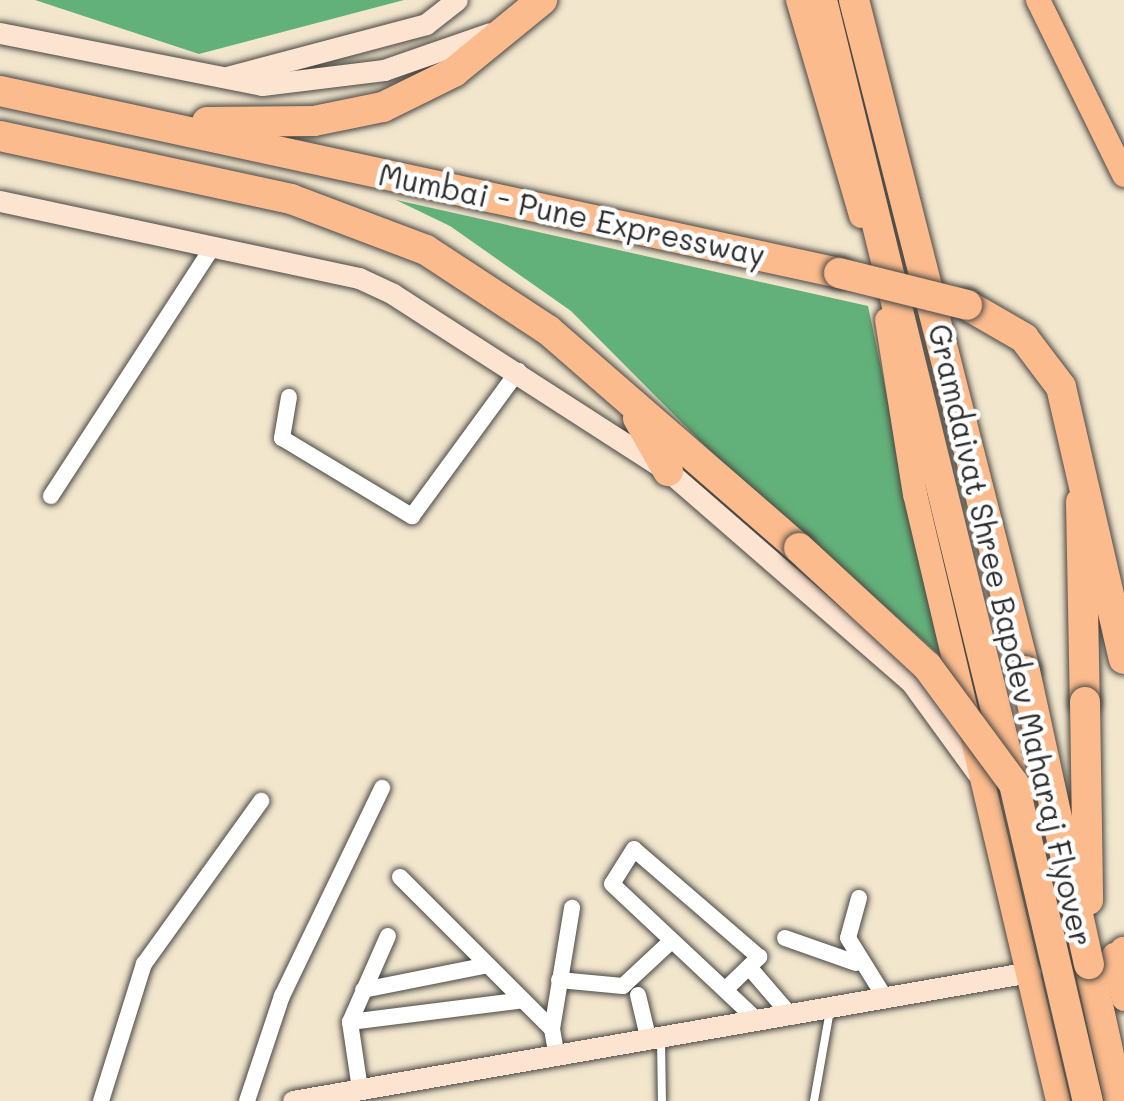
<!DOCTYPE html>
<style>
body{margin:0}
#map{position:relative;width:1124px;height:1101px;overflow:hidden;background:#f2e6cd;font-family:Mali,sans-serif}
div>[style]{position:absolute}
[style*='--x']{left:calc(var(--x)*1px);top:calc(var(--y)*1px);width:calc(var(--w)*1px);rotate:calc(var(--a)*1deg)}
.forest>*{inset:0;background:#63b17a}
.roads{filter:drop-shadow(0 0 3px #494743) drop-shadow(0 0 3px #494743)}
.lane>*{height:8px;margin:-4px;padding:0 4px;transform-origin:4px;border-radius:4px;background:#fff}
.street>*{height:16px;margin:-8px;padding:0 8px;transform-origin:8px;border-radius:8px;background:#fff}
.secondary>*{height:21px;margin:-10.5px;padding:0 10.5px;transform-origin:10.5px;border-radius:10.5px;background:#fde4d1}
.primary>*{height:24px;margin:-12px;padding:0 12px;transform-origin:12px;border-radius:12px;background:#fbbb8d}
.highway>*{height:30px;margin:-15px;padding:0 15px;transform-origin:15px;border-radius:15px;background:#fbbb8d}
.bridges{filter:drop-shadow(0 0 3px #494743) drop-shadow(0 0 3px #494743)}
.highway-bridge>*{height:30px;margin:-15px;padding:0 15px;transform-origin:15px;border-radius:15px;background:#fbbb8d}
span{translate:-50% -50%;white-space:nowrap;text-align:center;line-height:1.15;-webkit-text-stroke:9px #fff;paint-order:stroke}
.street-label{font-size:30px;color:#2b2b2b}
</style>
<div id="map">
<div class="forest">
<i style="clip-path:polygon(35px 0,404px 0,199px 54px)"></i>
<i style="clip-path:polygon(396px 200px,868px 306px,942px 657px,717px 458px,571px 311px,450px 226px)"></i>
</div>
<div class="roads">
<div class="lane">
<i style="--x:661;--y:1040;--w:61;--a:89.1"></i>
<i style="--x:814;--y:1101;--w:92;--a:-80"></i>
</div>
<div class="street">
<i style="--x:289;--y:397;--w:42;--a:99.7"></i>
<i style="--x:282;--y:438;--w:152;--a:31"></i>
<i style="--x:412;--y:516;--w:180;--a:-53.8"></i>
<i style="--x:51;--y:496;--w:297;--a:-57"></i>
<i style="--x:400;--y:877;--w:215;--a:45"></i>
<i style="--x:552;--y:1029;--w:27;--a:80"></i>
<i style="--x:859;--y:898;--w:41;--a:105.4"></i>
<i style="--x:848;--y:938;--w:68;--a:58.2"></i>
<i style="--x:785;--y:938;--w:75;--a:19.4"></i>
<i style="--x:749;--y:967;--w:66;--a:49.3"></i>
<i style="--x:559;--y:980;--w:64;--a:5.4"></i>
<i style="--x:623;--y:986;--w:60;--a:-43"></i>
<i style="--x:727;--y:988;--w:45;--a:-44.1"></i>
<i style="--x:759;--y:957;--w:165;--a:-139.2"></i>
<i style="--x:634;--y:849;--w:41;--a:122.2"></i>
<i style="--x:612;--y:884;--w:200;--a:43.2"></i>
<i style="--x:363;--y:990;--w:127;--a:-11.3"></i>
<i style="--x:638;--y:995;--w:47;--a:76.6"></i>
<i style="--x:350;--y:1022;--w:174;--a:-7.2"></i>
<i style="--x:552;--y:1029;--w:123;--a:-80.6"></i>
<i style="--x:360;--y:1089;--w:68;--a:-98.5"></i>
<i style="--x:350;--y:1022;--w:94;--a:-66.2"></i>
<i style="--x:101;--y:1101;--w:144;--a:-72.6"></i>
<i style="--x:144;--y:964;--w:201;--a:-54.3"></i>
<i style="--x:247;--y:1101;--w:111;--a:-71.6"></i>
<i style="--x:282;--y:996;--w:231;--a:-64.3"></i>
</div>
<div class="secondary">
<i style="--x:0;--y:33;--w:267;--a:11.2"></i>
<i style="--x:262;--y:85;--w:123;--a:-7"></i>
<i style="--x:384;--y:70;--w:112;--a:-19.2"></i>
<i style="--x:227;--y:77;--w:206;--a:-14.9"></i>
<i style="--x:426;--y:24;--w:39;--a:-38"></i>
<i style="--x:0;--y:201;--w:367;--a:12.1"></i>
<i style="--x:359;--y:278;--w:38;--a:25"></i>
<i style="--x:393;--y:294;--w:327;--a:32.8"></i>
<i style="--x:668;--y:471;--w:322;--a:41"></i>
<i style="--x:911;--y:682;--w:112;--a:54"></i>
<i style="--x:293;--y:1101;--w:748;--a:-9.93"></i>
</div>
<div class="primary">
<i style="--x:798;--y:0;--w:225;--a:73.7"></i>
<i style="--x:1038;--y:0;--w:195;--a:63.8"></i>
<i style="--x:887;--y:320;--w:176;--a:80.9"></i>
<i style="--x:915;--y:494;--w:624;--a:76.74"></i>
<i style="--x:1114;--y:955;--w:45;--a:77.2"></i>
</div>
<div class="highway">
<i style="--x:822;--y:0;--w:807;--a:76.24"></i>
<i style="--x:854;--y:0;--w:692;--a:75.7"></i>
<i style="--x:0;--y:91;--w:859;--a:12.24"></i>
<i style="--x:207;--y:122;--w:107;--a:-0.5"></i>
<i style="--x:314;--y:121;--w:70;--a:-11.5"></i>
<i style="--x:383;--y:107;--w:79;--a:-26.2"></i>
<i style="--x:454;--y:72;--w:114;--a:-39.3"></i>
<i style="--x:0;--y:136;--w:298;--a:12.2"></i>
<i style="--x:291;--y:199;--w:144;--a:20.7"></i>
<i style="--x:426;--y:250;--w:146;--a:33.3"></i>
<i style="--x:548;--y:330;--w:332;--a:41"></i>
<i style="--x:967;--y:305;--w:66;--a:30.1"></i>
<i style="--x:1024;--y:338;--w:61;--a:52.9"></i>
<i style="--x:1061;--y:387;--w:279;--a:77"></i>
<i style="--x:638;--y:418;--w:61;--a:60.5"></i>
<i style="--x:1081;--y:502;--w:200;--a:88.9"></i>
<i style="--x:1122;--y:955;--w:4;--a:-56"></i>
<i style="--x:1089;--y:964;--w:140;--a:77.6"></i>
</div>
</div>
<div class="bridges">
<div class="highway-bridge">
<i style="--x:839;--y:273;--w:132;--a:14"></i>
<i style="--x:799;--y:548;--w:174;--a:42.7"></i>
<i style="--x:927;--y:666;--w:147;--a:53.6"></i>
<i style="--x:1014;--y:784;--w:326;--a:76.9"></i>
<i style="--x:1025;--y:671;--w:300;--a:77.7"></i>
<i style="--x:1085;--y:702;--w:198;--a:89.1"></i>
</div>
</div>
<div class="street-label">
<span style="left:572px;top:214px;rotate:12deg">Mumbai - Pune Expressway</span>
<span style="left:1011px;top:635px;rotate:77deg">Gramdaivat Shree Bapdev Maharaj Flyover</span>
</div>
</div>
